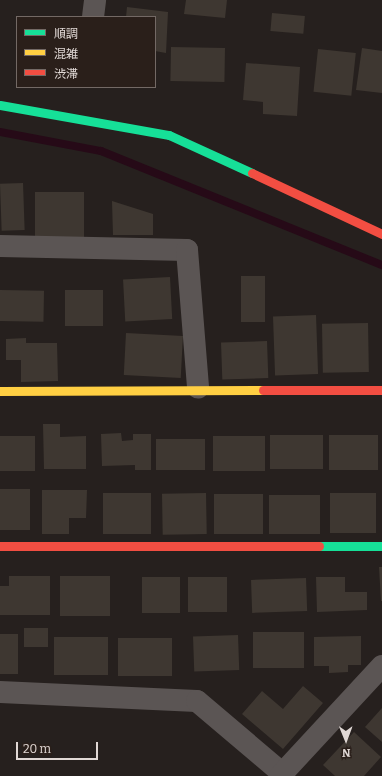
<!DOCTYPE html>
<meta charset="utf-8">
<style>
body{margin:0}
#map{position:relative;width:382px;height:776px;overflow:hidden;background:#26201e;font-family:Bitter,"Noto Sans JP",serif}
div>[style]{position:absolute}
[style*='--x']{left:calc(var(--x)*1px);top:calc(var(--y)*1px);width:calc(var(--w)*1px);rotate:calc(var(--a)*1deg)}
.stream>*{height:8px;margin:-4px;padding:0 4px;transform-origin:4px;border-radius:4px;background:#260a17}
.building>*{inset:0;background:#3e3731;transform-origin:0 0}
.street>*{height:22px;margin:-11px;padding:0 11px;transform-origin:11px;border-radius:11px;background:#5b5554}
.fast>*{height:9px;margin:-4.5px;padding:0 4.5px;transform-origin:4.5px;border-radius:4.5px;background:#16e098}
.slow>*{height:9px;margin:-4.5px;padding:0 4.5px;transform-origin:4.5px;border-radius:4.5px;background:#ffcf43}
.jam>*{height:9px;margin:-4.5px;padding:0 4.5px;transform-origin:4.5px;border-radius:4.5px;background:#f24e42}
span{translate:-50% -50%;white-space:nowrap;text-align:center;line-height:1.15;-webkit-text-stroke:3.5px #2a1f1a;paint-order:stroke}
.legend{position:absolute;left:16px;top:16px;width:140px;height:72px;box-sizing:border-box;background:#2a1f1a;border:1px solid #736965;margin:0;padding:5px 7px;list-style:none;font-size:12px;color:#e0d8d5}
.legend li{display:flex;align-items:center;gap:8px;height:20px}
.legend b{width:20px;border:1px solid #736965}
.north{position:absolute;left:326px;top:720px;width:40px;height:40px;-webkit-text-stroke:3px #2a1f1a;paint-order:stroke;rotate:179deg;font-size:11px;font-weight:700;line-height:16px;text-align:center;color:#e0d8d5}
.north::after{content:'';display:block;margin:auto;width:14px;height:18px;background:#e0d8d5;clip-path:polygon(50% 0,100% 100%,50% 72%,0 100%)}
.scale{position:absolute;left:16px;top:742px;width:82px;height:18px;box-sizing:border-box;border:2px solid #e0d8d5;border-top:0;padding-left:5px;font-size:12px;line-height:14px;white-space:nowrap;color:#e0d8d5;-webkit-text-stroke:3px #2a1f1a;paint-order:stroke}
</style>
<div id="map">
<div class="stream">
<i style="--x:0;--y:132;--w:103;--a:10.7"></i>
<i style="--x:101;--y:151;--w:303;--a:22.1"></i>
</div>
<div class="building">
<i style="clip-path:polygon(186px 0,227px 0,225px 18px,184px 14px)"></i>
<i style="clip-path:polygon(127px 7px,168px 12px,166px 53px,155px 51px,155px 17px,126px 17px)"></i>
<i style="left:272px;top:13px;width:33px;height:18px;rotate:5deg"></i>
<i style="left:171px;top:47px;width:54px;height:34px;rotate:1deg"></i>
<i style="clip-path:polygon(362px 48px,382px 51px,382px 93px,356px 90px)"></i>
<i style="left:318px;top:49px;width:38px;height:43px;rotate:6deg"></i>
<i style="clip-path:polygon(246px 63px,300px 67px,297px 116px,263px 114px,263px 102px,243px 100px)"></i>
<i style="left:23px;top:183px;width:47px;height:23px;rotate:88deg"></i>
<i style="left:35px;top:192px;width:49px;height:48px"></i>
<i style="clip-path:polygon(112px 201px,153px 214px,153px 235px,113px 235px)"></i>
<i style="left:241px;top:276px;width:24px;height:46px"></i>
<i style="left:170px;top:277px;width:42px;height:47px;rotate:87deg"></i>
<i style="left:0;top:290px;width:44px;height:31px;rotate:1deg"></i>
<i style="left:65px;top:290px;width:38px;height:36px"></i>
<i style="left:316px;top:315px;width:59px;height:43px;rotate:88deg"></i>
<i style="left:368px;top:323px;width:49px;height:46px;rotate:89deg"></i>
<i style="left:126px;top:333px;width:57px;height:42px;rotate:3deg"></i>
<i style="clip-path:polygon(26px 338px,26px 343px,57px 343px,58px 381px,21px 382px,21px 360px,6px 360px,6px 339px)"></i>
<i style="left:267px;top:341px;width:37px;height:46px;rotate:88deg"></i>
<i style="clip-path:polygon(43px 424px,60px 424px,60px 437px,86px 436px,86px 469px,44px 469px)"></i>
<i style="clip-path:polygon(121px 433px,122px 441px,133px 440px,133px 434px,151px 434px,151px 470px,135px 470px,135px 465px,102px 466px,101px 434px)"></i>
<i style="left:323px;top:435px;width:34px;height:53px;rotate:90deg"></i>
<i style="left:329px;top:435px;width:49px;height:35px"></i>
<i style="left:0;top:436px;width:35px;height:35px"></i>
<i style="left:213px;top:436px;width:52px;height:35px"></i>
<i style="left:205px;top:439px;width:31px;height:49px;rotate:90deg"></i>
<i style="left:0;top:489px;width:30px;height:41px"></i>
<i style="clip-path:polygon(42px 490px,87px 490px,86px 518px,69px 518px,69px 534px,42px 534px)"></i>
<i style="left:103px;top:493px;width:48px;height:41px"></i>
<i style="left:206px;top:493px;width:41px;height:44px;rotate:89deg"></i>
<i style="left:376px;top:493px;width:40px;height:46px;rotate:90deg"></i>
<i style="left:263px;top:494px;width:40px;height:49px;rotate:90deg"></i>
<i style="left:269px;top:495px;width:51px;height:39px"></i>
<i style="clip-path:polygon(379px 567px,382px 567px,382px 601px,381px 601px)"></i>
<i style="clip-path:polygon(9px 576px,50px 576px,50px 615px,0 615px,0 586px,9px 586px)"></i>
<i style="left:60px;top:576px;width:50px;height:40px"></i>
<i style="left:142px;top:577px;width:38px;height:36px"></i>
<i style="left:188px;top:577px;width:39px;height:35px"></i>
<i style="clip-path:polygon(316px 577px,345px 577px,345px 592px,367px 592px,367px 610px,317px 612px)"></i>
<i style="left:306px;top:578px;width:33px;height:55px;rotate:88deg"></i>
<i style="left:24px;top:628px;width:24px;height:19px"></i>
<i style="left:304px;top:632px;width:36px;height:51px;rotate:90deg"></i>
<i style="left:0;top:634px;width:18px;height:40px"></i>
<i style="left:238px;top:635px;width:35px;height:45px;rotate:88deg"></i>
<i style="clip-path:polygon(361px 636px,361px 665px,348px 665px,348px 672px,329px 673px,329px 666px,314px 666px,314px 637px)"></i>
<i style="left:54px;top:637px;width:54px;height:38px"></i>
<i style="left:118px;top:638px;width:54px;height:38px"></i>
<i style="clip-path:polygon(303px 686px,323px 703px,283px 749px,242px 714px,262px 691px,283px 709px)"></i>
<i style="clip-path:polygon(382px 708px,382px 742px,365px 727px)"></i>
<i style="clip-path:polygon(354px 732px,381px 757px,364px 776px,335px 776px,323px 765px)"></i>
</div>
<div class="street">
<i style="--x:93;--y:17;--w:17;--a:-83"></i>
<i style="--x:0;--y:246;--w:187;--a:1.2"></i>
<i style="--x:187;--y:250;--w:138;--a:85.4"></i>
<i style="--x:0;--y:692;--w:197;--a:2.6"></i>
<i style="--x:197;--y:701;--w:111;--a:40.3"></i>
<i style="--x:280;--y:776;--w:150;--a:-47.2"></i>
</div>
<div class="fast">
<i style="--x:0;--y:105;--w:172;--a:10.1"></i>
<i style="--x:169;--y:135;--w:91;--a:24.6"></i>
<i style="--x:319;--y:546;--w:63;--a:0"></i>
</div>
<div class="slow">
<i style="--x:0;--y:391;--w:263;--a:-0.2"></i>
</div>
<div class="jam">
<i style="--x:252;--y:173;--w:144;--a:25.1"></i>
<i style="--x:263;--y:390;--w:119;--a:0"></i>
<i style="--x:0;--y:546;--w:319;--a:0"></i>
</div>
<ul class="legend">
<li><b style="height:5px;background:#16e098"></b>順調</li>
<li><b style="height:5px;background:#ffcf43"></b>混雑</li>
<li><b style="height:5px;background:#f24e42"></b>渋滞</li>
</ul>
<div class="north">N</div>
<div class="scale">20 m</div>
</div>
